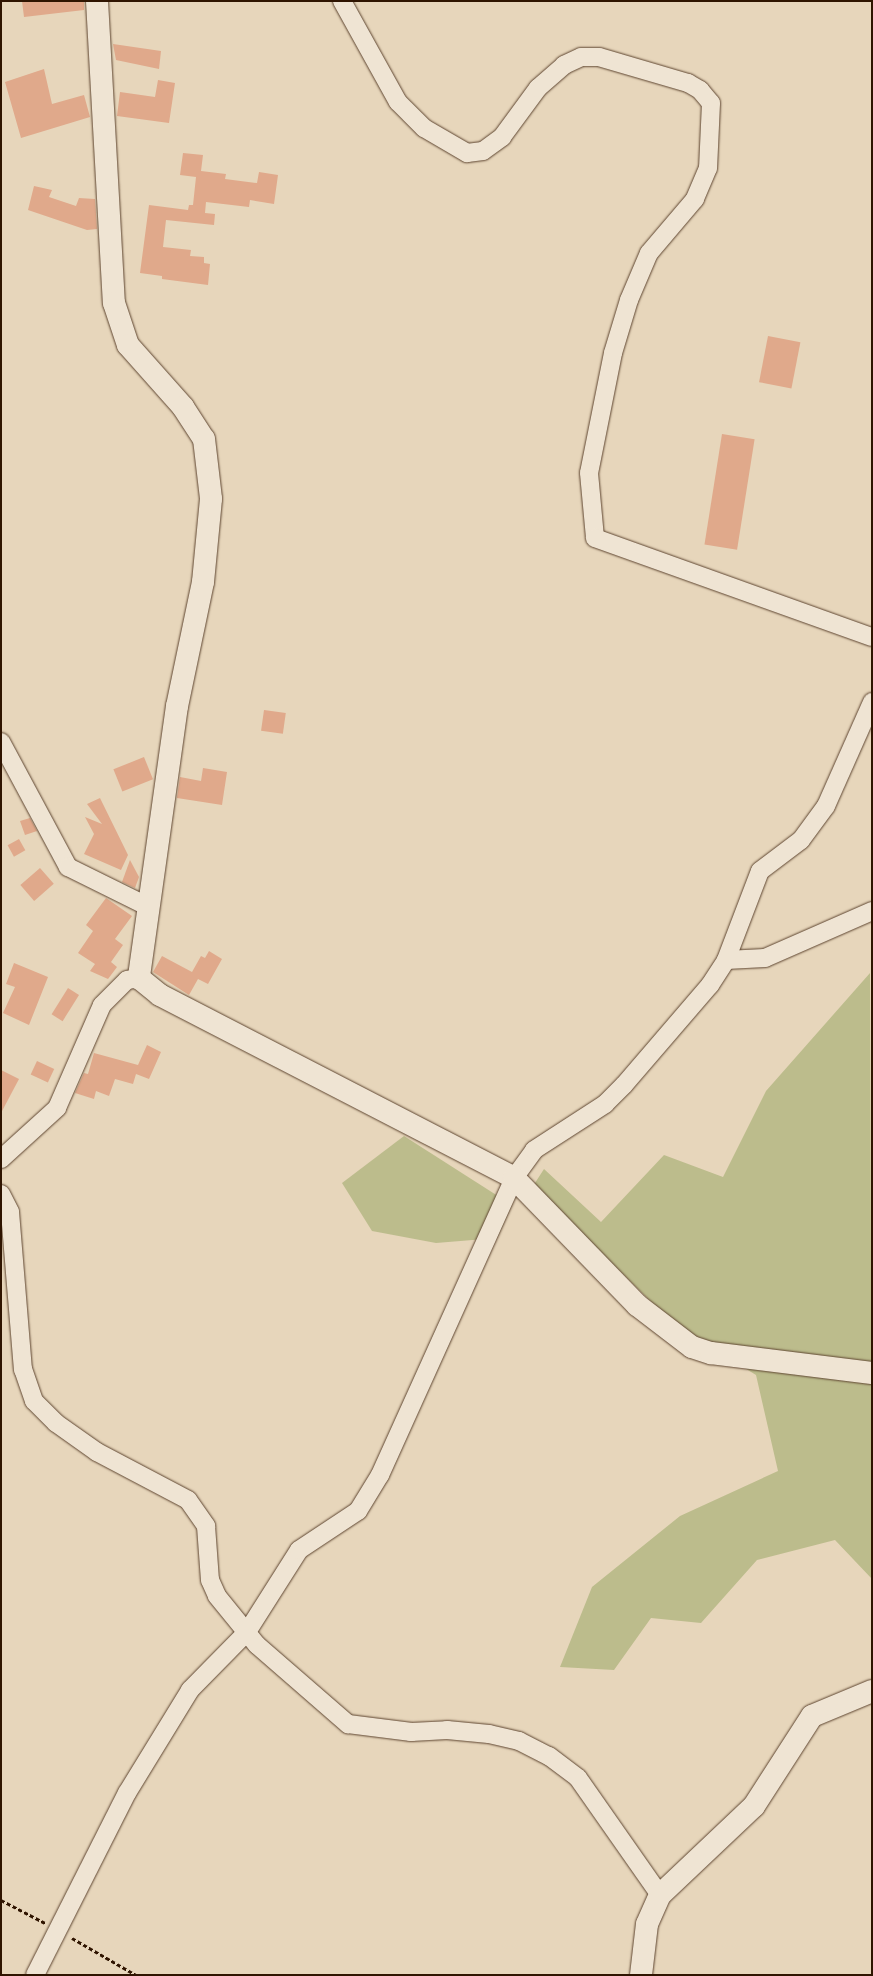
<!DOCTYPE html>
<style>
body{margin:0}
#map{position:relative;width:873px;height:1976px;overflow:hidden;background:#e7d6bb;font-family:"Sorts Mill Goudy",serif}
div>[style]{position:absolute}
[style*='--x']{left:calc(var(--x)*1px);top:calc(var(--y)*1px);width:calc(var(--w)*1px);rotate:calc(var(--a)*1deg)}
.green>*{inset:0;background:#bcbc8c}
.building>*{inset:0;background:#e0a98b;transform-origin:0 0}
.path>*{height:3px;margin-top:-1.5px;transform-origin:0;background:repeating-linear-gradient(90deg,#2f1400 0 4px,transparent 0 6.5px)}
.roads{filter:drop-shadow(0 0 1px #5d442f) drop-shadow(0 0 1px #5d442f)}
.minor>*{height:18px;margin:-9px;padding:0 9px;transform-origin:9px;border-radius:9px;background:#efe4d3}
.tertiary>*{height:22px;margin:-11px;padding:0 11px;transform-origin:11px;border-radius:11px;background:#efe4d3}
span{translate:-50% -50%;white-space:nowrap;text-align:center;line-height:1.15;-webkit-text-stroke:5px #efe4d3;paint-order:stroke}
.frame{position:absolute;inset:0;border:2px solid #2f1400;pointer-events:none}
</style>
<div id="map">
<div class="green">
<i style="clip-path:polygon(870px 973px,872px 1579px,835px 1540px,757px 1560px,701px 1623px,651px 1618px,614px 1670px,560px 1667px,592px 1587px,680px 1516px,778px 1471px,756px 1375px,676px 1326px,533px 1186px,544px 1169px,601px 1222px,664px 1155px,723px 1177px,766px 1091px)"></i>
<i style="clip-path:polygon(404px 1136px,512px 1205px,497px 1238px,436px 1243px,372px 1231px,342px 1183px)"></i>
</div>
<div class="building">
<i style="clip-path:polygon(22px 1px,84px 1px,84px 10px,24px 17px)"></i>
<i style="clip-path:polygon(113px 44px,161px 51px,159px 69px,116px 60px)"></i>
<i style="clip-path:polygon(44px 69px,52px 104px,84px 95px,90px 117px,21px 138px,5px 82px)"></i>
<i style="clip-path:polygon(158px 80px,175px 83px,169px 123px,117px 116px,120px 92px,155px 97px)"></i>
<i style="clip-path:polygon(183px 153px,203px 155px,201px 171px,226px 174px,225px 179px,257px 183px,259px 172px,278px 175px,274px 204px,250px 200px,249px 207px,206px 202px,205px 213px,215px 214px,214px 225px,166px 220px,163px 247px,191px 250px,190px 256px,204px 257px,204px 263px,210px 264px,208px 285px,162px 279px,162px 276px,140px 273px,149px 205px,188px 210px,189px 205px,193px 205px,196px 177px,180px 175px)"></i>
<i style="clip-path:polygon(34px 186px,52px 190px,49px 197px,76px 206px,79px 198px,95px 199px,97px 229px,87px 230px,28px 210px)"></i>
<i style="left:768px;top:336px;width:33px;height:47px;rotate:11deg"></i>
<i style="left:722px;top:434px;width:33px;height:112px;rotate:9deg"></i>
<i style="left:264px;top:710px;width:22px;height:21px;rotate:8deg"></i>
<i style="left:144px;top:757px;width:24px;height:33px;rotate:68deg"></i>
<i style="clip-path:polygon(203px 768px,227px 772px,222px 805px,177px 798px,180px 777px,201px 781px)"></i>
<i style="clip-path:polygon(100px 798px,128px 855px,121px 870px,84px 854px,94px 834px,85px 817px,102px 824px,87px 804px)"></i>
<i style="clip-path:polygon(30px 818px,37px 831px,25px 835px,20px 821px)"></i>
<i style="left:19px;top:839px;width:13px;height:13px;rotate:61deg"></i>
<i style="clip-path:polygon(130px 860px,139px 877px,135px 888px,122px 882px)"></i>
<i style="left:40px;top:868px;width:21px;height:26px;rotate:49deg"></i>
<i style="clip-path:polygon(106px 898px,132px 916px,115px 939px,123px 945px,111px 962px,117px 967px,108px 979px,90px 971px,95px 964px,78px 953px,93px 931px,86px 925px)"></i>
<i style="clip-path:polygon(209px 951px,222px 959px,208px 984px,198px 979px,189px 995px,153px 972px,162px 956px,192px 972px,201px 956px,205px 958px)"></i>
<i style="clip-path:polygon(14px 963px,48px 977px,29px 1025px,3px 1013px,15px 987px,6px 984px)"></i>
<i style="left:68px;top:988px;width:13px;height:31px;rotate:32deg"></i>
<i style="clip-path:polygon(147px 1045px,161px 1052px,149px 1079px,136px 1074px,133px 1084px,115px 1079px,109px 1096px,96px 1091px,94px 1099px,75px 1093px,84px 1073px,88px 1074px,94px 1053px,138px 1065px)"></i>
<i style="left:37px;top:1061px;width:19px;height:15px;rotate:25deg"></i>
<i style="clip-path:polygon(1px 1070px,19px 1079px,1px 1113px)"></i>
</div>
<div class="path">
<i style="--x:1;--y:1900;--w:50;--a:27.6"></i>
<i style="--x:72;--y:1938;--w:74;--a:30"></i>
</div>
<div class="roads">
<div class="minor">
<i style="--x:342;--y:1;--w:115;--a:61"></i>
<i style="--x:398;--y:102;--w:37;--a:45"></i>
<i style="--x:424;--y:128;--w:50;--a:30.2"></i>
<i style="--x:467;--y:153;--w:16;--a:-7"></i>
<i style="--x:483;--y:151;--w:24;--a:-36"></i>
<i style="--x:502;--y:137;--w:61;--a:-53.7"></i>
<i style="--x:538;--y:88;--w:35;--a:-41"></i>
<i style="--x:564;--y:65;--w:19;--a:-25"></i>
<i style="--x:581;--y:57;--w:18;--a:0"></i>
<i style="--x:599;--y:57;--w:93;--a:16.3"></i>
<i style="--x:688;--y:83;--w:14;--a:30"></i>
<i style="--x:700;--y:90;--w:17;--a:50"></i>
<i style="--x:711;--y:103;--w:65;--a:92.6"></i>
<i style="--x:708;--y:168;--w:34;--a:113"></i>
<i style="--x:695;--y:199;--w:71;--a:130.4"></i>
<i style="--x:649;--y:253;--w:51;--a:113.1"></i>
<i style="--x:629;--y:300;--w:55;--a:106.8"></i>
<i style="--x:613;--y:353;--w:122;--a:101.3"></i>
<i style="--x:589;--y:473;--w:65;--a:84.7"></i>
<i style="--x:595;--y:538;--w:294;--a:19.7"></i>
<i style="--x:1;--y:742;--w:142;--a:61.8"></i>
<i style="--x:68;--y:867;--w:90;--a:26.3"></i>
<i style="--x:726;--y:960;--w:39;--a:-3"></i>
<i style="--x:765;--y:958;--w:117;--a:-23.7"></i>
<i style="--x:1;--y:1159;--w:76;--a:-42.3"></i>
<i style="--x:57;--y:1108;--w:112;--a:-66.4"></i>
<i style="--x:102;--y:1005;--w:35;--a:-45"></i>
<i style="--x:127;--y:980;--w:12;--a:-9"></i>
<i style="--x:1;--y:1194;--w:20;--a:63"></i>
<i style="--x:10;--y:1212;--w:158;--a:85.3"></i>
<i style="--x:23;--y:1369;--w:34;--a:71"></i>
<i style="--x:34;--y:1401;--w:31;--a:45"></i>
<i style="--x:56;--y:1423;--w:50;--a:35.3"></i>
<i style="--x:97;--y:1452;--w:103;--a:27.8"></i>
<i style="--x:188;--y:1500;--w:32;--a:55"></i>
<i style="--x:206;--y:1526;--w:54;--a:85.8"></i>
<i style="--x:210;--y:1580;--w:17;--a:66"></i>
<i style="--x:217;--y:1596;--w:63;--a:50.8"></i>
<i style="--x:257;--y:1645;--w:121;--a:41"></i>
<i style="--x:348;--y:1724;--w:64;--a:7.2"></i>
<i style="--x:411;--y:1732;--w:36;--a:-3"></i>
<i style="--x:447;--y:1730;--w:42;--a:5.4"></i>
<i style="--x:489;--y:1734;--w:31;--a:13"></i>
<i style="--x:519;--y:1741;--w:34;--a:27"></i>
<i style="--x:549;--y:1756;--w:36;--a:37"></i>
<i style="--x:578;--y:1778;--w:143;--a:55"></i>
<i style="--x:35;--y:1975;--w:204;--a:-63.2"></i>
<i style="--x:127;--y:1793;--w:121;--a:-58.5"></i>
<i style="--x:190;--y:1690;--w:81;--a:-45.5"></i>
<i style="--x:247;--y:1632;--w:97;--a:-57.6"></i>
<i style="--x:299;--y:1550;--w:71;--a:-33.5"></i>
<i style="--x:358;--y:1511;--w:42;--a:-58.6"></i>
<i style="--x:380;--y:1475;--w:326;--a:-65.7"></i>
<i style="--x:514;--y:1178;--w:34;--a:-54"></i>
<i style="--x:534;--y:1150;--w:85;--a:-32.9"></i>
<i style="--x:605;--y:1104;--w:27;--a:-45"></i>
<i style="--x:624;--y:1085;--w:132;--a:-49.3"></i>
<i style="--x:710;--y:985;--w:30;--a:-57"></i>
<i style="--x:726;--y:960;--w:95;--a:-69.1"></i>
<i style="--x:760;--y:871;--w:51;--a:-37.1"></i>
<i style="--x:801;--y:840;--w:42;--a:-53.7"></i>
<i style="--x:826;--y:806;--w:114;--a:-66.1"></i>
</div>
<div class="tertiary">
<i style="--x:97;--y:1;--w:302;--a:86.8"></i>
<i style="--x:114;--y:303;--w:44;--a:71.6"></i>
<i style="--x:128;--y:345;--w:83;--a:48.4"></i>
<i style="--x:183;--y:407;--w:38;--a:57"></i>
<i style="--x:204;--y:439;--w:60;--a:83.3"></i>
<i style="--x:211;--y:499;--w:83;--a:95.5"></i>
<i style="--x:203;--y:582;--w:127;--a:101.8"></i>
<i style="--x:177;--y:706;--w:275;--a:98"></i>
<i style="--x:139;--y:978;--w:27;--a:39"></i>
<i style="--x:160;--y:995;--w:399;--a:27.3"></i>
<i style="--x:514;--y:1178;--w:177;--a:45.9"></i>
<i style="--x:637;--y:1305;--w:69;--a:37.4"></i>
<i style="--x:692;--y:1347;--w:20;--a:18"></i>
<i style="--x:711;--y:1353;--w:162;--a:7.1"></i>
<i style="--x:641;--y:1975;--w:51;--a:-83.3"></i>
<i style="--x:647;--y:1924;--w:32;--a:-66"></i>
<i style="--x:660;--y:1895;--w:129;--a:-43.4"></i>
<i style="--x:754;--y:1806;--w:107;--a:-57.2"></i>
<i style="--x:812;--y:1716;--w:65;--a:-22.6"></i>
</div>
</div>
<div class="frame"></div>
</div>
